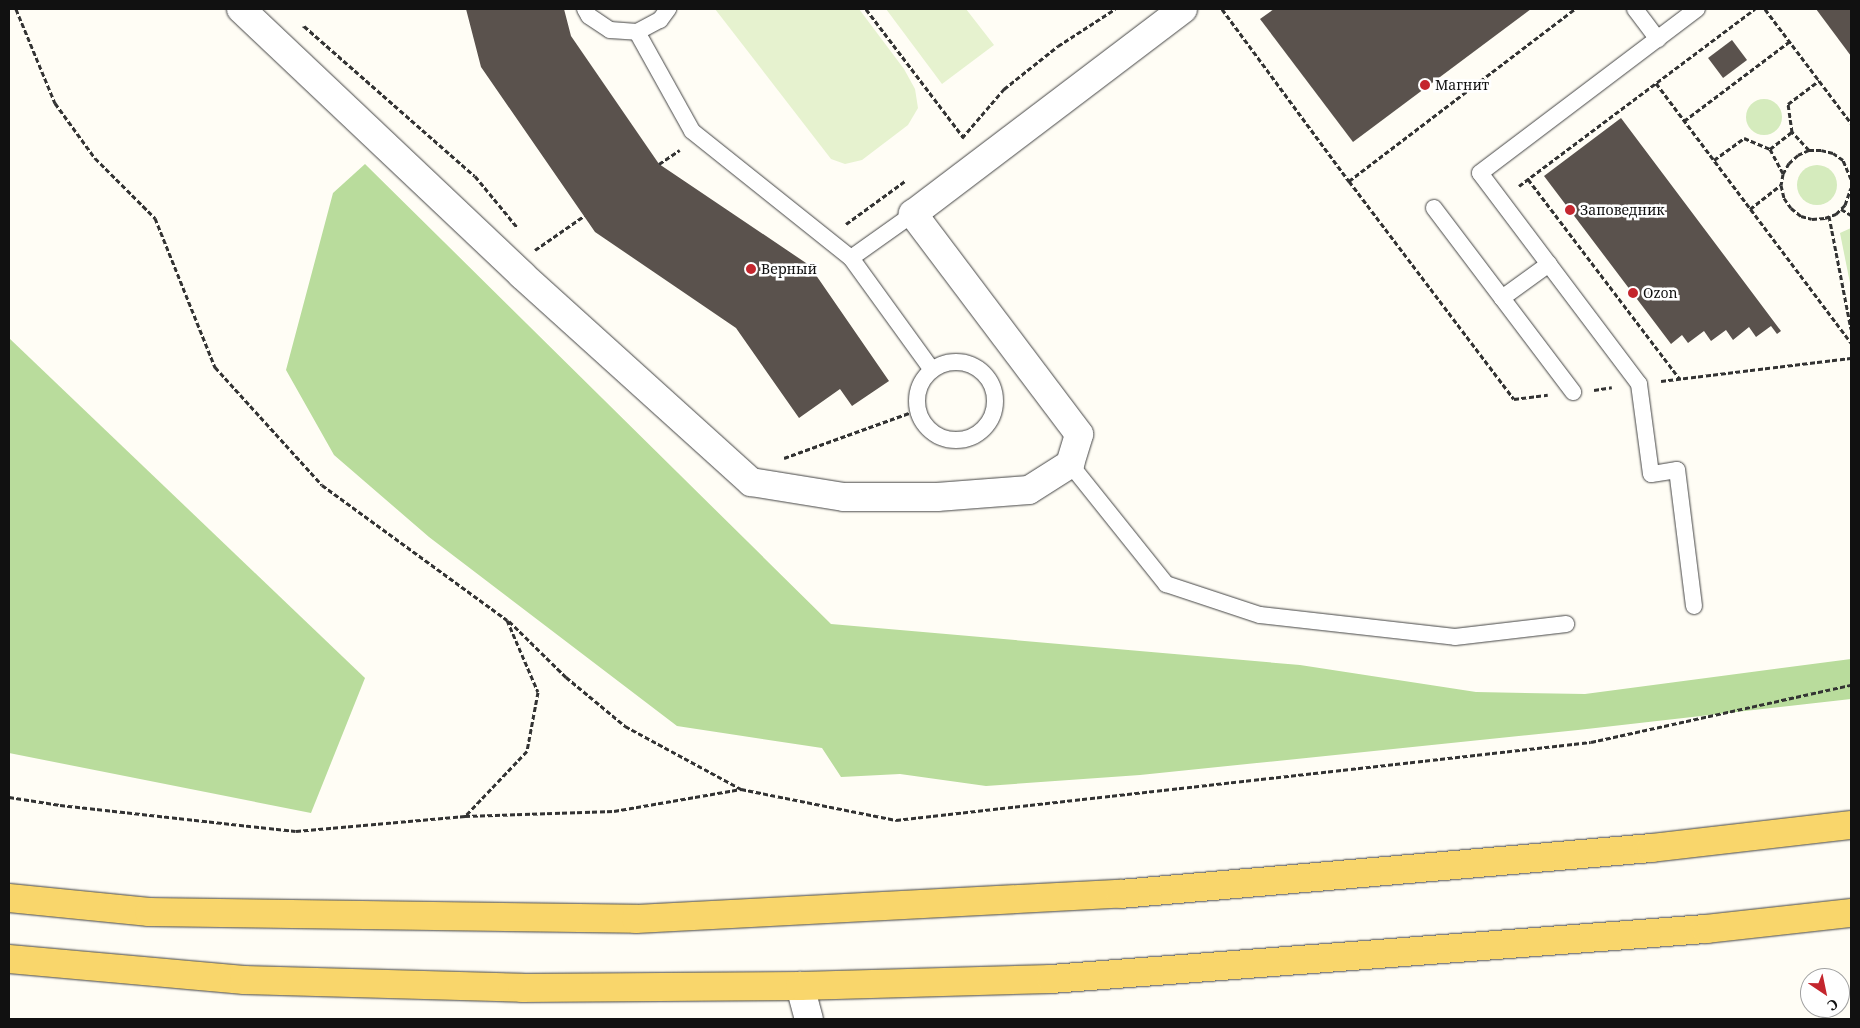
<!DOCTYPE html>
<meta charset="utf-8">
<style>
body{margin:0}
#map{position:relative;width:1860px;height:1028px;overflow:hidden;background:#fffdf5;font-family:"Noto Serif",serif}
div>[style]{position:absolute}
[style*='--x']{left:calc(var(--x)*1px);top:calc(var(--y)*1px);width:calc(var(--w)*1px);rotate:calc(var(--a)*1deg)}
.green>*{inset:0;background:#d5ebbd}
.round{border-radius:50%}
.forest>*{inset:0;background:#b9dc9c}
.pitch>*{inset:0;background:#e6f2cf}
.building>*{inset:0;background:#5a524d;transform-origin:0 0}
.path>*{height:3px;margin-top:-1.5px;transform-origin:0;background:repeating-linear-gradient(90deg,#333 0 5px,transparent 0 7.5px)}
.roads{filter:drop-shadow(0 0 1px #444) drop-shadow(0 0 1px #444)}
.lane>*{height:16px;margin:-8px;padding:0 8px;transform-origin:8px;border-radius:8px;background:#fff}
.lane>.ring{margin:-8px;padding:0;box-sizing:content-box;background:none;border:16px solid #fff;border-radius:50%}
.street>*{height:28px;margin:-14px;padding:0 14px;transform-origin:14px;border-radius:14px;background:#fff}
.primary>*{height:28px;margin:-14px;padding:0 14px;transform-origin:14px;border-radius:14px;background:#f9d66b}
.dots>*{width:14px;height:14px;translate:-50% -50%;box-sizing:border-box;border:2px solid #fff;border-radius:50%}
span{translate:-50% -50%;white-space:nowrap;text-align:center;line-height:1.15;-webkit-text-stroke:5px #fff;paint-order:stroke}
.poi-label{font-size:14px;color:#111}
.left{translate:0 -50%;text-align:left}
.frame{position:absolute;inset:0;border:10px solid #111;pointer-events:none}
.north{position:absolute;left:1800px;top:968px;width:50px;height:50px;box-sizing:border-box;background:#fff;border:1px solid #a0a0a0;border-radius:50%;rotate:146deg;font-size:14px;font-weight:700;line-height:20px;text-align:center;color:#111}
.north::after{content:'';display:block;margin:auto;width:18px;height:22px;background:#c4262e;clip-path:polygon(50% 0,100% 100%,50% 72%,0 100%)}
</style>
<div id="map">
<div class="green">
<i class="round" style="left:1746px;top:99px;width:36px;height:36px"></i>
<i class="round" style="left:1797px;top:165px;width:40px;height:40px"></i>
<i style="clip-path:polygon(1851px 228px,1851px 288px,1840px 233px)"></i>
</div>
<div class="forest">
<i style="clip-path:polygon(365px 164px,831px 624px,1300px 665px,1476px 692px,1585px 694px,1851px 659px,1851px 699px,1578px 730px,1140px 775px,986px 786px,900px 774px,841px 777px,822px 748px,677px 726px,429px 537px,334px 455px,286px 370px,333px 193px)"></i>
<i style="clip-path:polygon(9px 338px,365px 678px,311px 813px,9px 753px)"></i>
</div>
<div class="pitch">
<i style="clip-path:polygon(715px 9px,859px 9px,904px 69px,915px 89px,918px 108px,908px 125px,862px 160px,845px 164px,831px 159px)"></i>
<i style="clip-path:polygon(886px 9px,966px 9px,994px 45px,942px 84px)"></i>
</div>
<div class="building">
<i style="clip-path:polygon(466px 9px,564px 9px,571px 36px,659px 164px,809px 265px,889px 381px,852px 406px,840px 389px,799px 418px,736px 328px,595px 232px,481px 67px)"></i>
<i style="clip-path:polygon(1274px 9px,1531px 9px,1353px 142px,1260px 19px)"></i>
<i style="clip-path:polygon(1816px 9px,1851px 9px,1851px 56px)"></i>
<i style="left:1732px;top:40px;width:25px;height:30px;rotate:53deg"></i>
<i style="clip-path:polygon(1621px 118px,1781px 331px,1777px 334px,1771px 326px,1756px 337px,1749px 327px,1733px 340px,1726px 330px,1711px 341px,1704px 331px,1688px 343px,1682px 335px,1671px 344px,1544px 176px)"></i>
</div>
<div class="path">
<i style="--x:16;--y:9;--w:102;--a:67.5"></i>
<i style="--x:55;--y:103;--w:68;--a:54"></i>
<i style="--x:95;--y:158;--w:85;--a:45"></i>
<i style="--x:155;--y:218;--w:161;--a:68.1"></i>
<i style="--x:215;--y:367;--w:159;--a:47.8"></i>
<i style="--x:322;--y:485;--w:229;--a:36.1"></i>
<i style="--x:507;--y:620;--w:78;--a:66.7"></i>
<i style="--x:538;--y:692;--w:60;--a:100.6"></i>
<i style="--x:527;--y:751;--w:90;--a:133.6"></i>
<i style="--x:866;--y:9;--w:161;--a:52.8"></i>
<i style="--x:1222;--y:9;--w:214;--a:53.6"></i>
<i style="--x:1349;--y:181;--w:284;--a:-37.3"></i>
<i style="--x:1765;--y:9;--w:143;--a:53"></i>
<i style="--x:304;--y:28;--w:2;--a:-90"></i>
<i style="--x:304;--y:26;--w:227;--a:41.3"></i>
<i style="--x:475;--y:176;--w:66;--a:50.5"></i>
<i style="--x:1656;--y:83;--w:325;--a:53.1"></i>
<i style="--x:1684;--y:121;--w:133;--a:-37"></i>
<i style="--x:962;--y:138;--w:65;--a:-49.4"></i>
<i style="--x:1004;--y:89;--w:69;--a:-38.5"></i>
<i style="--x:1058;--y:46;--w:68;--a:-33"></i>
<i style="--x:1770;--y:149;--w:28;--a:-38"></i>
<i style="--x:1809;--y:150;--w:25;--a:-133"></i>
<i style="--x:1792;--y:132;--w:28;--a:-98"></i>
<i style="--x:1788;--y:104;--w:39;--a:-37"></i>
<i style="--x:1714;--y:160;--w:37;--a:-36"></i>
<i style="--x:1744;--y:138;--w:28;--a:23"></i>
<i style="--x:1770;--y:149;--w:27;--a:62"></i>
<i style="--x:659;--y:164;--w:25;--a:-34"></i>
<i style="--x:1528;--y:179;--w:251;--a:52.8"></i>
<i style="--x:1851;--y:179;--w:21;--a:-113"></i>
<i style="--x:1843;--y:160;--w:12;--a:-145"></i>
<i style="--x:1833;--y:153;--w:12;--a:-166"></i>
<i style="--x:1821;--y:150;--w:12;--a:180"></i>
<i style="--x:1809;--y:150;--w:12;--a:156"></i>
<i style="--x:1798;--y:155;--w:12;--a:138"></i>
<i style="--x:1789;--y:163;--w:13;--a:119"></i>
<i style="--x:1783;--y:174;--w:11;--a:100"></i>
<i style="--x:1781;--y:185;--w:13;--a:77"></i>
<i style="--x:1784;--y:198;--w:12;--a:55"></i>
<i style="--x:1791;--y:208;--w:13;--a:39"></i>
<i style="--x:1801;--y:216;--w:11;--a:15"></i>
<i style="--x:1812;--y:219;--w:13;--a:-4"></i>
<i style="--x:1825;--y:218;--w:12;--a:-20"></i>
<i style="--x:1836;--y:214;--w:13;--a:-45"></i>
<i style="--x:1845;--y:205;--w:18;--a:-71"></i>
<i style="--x:1349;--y:181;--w:273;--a:52.9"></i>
<i style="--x:1514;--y:399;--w:34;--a:-7"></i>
<i style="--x:1519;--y:186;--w:295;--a:-36.9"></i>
<i style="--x:1750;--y:209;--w:39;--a:-38"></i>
<i style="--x:1841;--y:209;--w:12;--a:31"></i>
<i style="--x:1829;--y:216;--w:115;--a:79"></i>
<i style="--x:846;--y:224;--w:73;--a:-36.1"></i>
<i style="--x:535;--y:250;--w:60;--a:-34.8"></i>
<i style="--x:1661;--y:381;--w:191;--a:-6.9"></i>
<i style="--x:1594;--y:390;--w:18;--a:-9"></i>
<i style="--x:784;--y:458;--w:141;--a:-19.8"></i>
<i style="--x:509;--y:621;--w:80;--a:44.5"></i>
<i style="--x:566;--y:677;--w:77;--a:39.7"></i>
<i style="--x:625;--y:726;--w:132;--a:28.5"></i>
<i style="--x:9;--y:797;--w:52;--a:8.9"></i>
<i style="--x:60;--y:805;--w:237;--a:6.3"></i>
<i style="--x:296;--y:831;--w:170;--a:-5.1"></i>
<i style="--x:465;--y:816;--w:149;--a:-1.9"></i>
<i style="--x:614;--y:811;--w:129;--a:-9.8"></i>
<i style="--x:741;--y:789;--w:158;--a:11.3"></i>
<i style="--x:896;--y:820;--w:699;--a:-6.4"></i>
<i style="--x:1591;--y:742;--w:266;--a:-12.4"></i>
</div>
<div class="roads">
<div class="lane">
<i style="--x:585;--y:9;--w:8;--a:60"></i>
<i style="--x:589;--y:16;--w:25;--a:34"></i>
<i style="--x:610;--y:30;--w:27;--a:4"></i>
<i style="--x:637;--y:32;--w:26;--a:-28"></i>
<i style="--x:660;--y:20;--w:14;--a:-54"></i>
<i style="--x:1635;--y:9;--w:38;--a:53"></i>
<i style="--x:637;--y:32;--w:113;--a:60.9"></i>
<i style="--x:692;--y:131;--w:203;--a:38.6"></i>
<i style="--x:851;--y:258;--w:76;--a:-35.4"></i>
<i style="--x:1434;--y:208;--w:113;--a:52.9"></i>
<i style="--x:1502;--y:298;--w:58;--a:-35.9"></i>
<i style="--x:851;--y:258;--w:138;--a:54.1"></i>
<i style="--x:1502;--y:298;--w:118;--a:52.9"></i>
<i class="ring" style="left:917px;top:362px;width:62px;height:62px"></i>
<i style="--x:1070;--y:464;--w:154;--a:51.3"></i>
<i style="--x:1166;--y:584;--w:99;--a:18.3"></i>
<i style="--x:1260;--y:615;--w:196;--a:6.4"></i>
<i style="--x:1455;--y:637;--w:112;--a:-6.7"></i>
<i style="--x:1694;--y:606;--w:137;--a:-97.1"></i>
<i style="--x:1677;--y:470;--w:26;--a:171"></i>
<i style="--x:1651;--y:474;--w:91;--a:-97.6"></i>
<i style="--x:1639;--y:384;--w:264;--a:-127"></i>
<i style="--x:1480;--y:173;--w:272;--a:-37.1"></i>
</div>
<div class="street">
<i style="--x:241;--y:9;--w:387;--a:43.4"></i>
<i style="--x:522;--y:275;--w:309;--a:42.1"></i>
<i style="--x:751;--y:482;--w:94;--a:9.2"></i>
<i style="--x:844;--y:497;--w:93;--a:0"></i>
<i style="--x:937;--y:497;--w:92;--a:-4.4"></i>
<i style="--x:1029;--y:490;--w:49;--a:-32.4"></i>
<i style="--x:1070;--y:464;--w:31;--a:-73"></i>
<i style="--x:1079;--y:434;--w:276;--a:-127"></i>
<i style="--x:913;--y:214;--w:339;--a:-37.2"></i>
<i style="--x:800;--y:986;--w:34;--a:75"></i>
</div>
<div class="primary">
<i style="--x:9;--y:898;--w:141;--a:5.7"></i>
<i style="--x:149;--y:912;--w:487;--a:0.8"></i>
<i style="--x:636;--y:919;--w:485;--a:-3"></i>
<i style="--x:1120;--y:894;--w:533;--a:-4.95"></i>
<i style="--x:1651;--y:848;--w:201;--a:-6.6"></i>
<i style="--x:9;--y:959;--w:236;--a:5.1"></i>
<i style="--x:244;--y:980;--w:278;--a:1.6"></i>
<i style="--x:522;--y:988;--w:278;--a:-0.4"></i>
<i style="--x:800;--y:986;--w:251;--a:-1.6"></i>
<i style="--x:1051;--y:979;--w:657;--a:-4.37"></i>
<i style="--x:1706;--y:929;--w:146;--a:-6.3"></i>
</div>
</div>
<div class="dots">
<i style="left:1425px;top:85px;background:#c4262e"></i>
<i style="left:1570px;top:210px;background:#c4262e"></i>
<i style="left:751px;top:269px;background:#c4262e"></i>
<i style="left:1633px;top:293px;background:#c4262e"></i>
</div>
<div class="poi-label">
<span class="left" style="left:1435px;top:85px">Магнит</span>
<span class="left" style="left:1580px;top:210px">Заповедник</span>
<span class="left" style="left:761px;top:269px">Верный</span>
<span class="left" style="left:1643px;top:293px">Ozon</span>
</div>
<div class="frame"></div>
<div class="north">С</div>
</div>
